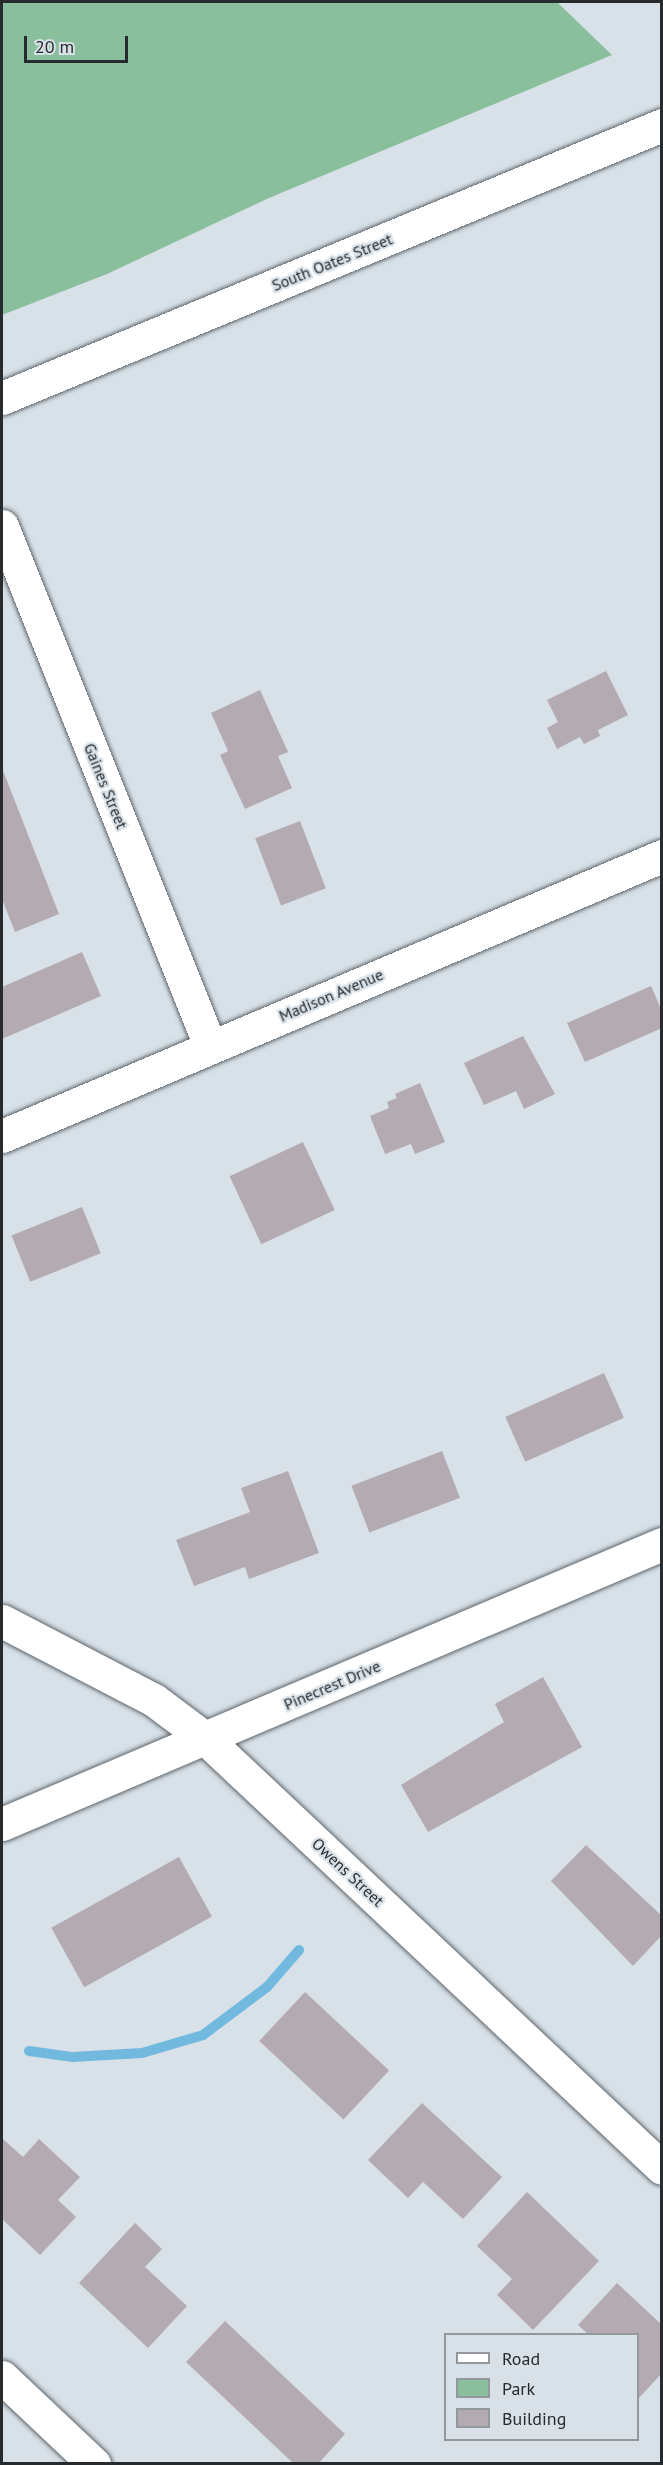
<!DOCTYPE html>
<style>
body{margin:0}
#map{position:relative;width:663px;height:2465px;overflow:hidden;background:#d8e1e8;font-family:"PT Sans",sans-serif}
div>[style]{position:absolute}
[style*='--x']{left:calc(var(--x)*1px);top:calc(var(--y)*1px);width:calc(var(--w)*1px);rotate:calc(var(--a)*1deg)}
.green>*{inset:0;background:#8abf9d}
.stream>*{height:10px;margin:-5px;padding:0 5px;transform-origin:5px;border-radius:5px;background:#71b9de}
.building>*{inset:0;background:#b3aab2;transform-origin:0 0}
.roads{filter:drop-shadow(0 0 2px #5e666c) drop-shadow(0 0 2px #5e666c)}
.minor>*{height:33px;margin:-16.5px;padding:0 16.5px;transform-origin:16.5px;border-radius:16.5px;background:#fff}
.primary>*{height:33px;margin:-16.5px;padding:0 16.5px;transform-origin:16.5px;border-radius:16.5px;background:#fff}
span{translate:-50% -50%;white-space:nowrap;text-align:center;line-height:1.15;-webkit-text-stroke:4.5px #d8e1e8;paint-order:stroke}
.street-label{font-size:16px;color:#282b2e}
.frame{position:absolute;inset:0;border:3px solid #282b2e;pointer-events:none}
.legend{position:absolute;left:444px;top:2333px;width:195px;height:108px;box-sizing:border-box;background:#d8e1e8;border:2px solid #92989e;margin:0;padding:8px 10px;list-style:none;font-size:18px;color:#282b2e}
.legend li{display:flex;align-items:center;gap:12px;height:30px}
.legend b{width:30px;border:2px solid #92989e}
.scale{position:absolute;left:24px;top:36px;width:104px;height:27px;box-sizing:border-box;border:3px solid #282b2e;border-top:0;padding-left:8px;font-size:18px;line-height:21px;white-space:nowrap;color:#282b2e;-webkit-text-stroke:4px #d8e1e8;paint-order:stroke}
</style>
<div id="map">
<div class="green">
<i style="clip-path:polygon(2px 2px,557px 2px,612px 55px,269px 198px,107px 274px,2px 315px)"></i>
</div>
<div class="stream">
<i style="--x:29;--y:2051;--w:43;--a:7.9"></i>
<i style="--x:72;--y:2057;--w:70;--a:-3.3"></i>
<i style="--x:142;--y:2053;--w:64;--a:-16.4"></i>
<i style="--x:203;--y:2035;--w:80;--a:-36.9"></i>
<i style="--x:267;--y:1987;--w:49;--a:-49.1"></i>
</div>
<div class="building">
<i style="clip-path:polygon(606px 671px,628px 715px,598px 730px,600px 736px,584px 744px,580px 737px,557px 749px,547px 728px,558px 722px,547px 700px)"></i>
<i style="clip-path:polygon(260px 690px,288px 752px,278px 756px,292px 788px,245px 809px,220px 755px,228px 751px,211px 713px)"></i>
<i style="clip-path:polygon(2px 768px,59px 914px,15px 932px,2px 899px)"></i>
<i style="left:300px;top:821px;width:72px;height:48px;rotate:69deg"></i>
<i style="clip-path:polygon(82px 952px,101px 996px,2px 1039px,2px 987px)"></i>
<i style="clip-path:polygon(651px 986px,662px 1011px,662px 1028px,585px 1062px,567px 1023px)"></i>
<i style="clip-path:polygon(523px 1036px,555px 1094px,524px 1109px,516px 1091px,484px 1105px,464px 1063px)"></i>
<i style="clip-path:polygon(420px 1083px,445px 1142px,415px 1154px,411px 1144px,385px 1154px,370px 1116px,389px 1108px,387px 1102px,397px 1098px,395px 1094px)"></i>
<i style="left:303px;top:1142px;width:75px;height:81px;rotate:65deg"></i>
<i style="left:82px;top:1207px;width:50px;height:76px;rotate:68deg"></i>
<i style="left:604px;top:1373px;width:49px;height:108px;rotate:66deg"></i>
<i style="left:442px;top:1451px;width:50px;height:97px;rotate:69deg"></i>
<i style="clip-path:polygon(288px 1471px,319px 1553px,249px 1579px,245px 1567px,194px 1586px,176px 1540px,250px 1512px,241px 1488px)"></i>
<i style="clip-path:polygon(543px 1677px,582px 1747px,428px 1832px,401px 1785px,504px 1722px,495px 1704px)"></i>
<i style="clip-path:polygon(586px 1845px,662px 1916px,662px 1935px,633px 1966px,551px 1881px)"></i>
<i style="left:179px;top:1857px;width:68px;height:146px;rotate:61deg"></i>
<i style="left:305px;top:1992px;width:115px;height:67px;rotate:43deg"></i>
<i style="clip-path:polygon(422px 2103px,502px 2177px,463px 2219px,423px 2182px,408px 2198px,368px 2160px)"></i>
<i style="clip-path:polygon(3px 2139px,23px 2157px,39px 2139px,80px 2177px,58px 2200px,76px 2217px,40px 2255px,2px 2219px)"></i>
<i style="clip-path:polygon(527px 2192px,599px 2261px,533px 2330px,497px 2295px,512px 2279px,477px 2246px)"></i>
<i style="clip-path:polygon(135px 2223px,162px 2249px,145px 2267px,187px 2306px,148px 2348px,79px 2283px)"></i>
<i style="clip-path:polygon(617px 2283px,662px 2325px,662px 2373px,638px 2399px,638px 2334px,588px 2334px,578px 2325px)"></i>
<i style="clip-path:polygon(225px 2321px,345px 2434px,318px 2464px,294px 2464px,186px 2362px)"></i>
</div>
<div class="roads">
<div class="minor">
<i style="--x:2;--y:526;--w:560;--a:68.2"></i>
<i style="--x:2;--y:1136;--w:717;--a:-22.99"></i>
<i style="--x:2;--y:1621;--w:171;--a:27.5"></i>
<i style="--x:154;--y:1700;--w:65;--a:36.9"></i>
<i style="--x:206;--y:1739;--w:626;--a:43.25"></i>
<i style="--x:2;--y:1824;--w:717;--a:-22.99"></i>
<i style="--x:2;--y:2377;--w:127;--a:43.4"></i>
</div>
<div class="primary">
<i style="--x:2;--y:398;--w:714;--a:-22.47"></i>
</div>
</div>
<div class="street-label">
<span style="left:332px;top:262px;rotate:-22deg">South Oates Street</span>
<span style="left:106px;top:786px;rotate:68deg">Gaines Street</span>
<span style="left:331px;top:995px;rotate:-23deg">Madison Avenue</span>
<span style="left:332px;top:1685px;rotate:-23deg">Pinecrest Drive</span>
<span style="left:348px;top:1872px;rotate:43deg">Owens Street</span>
</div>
<div class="frame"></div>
<ul class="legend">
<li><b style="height:8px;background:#fff"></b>Road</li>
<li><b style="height:16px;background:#8abf9d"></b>Park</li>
<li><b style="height:16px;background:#b3aab2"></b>Building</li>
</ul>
<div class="scale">20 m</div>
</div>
